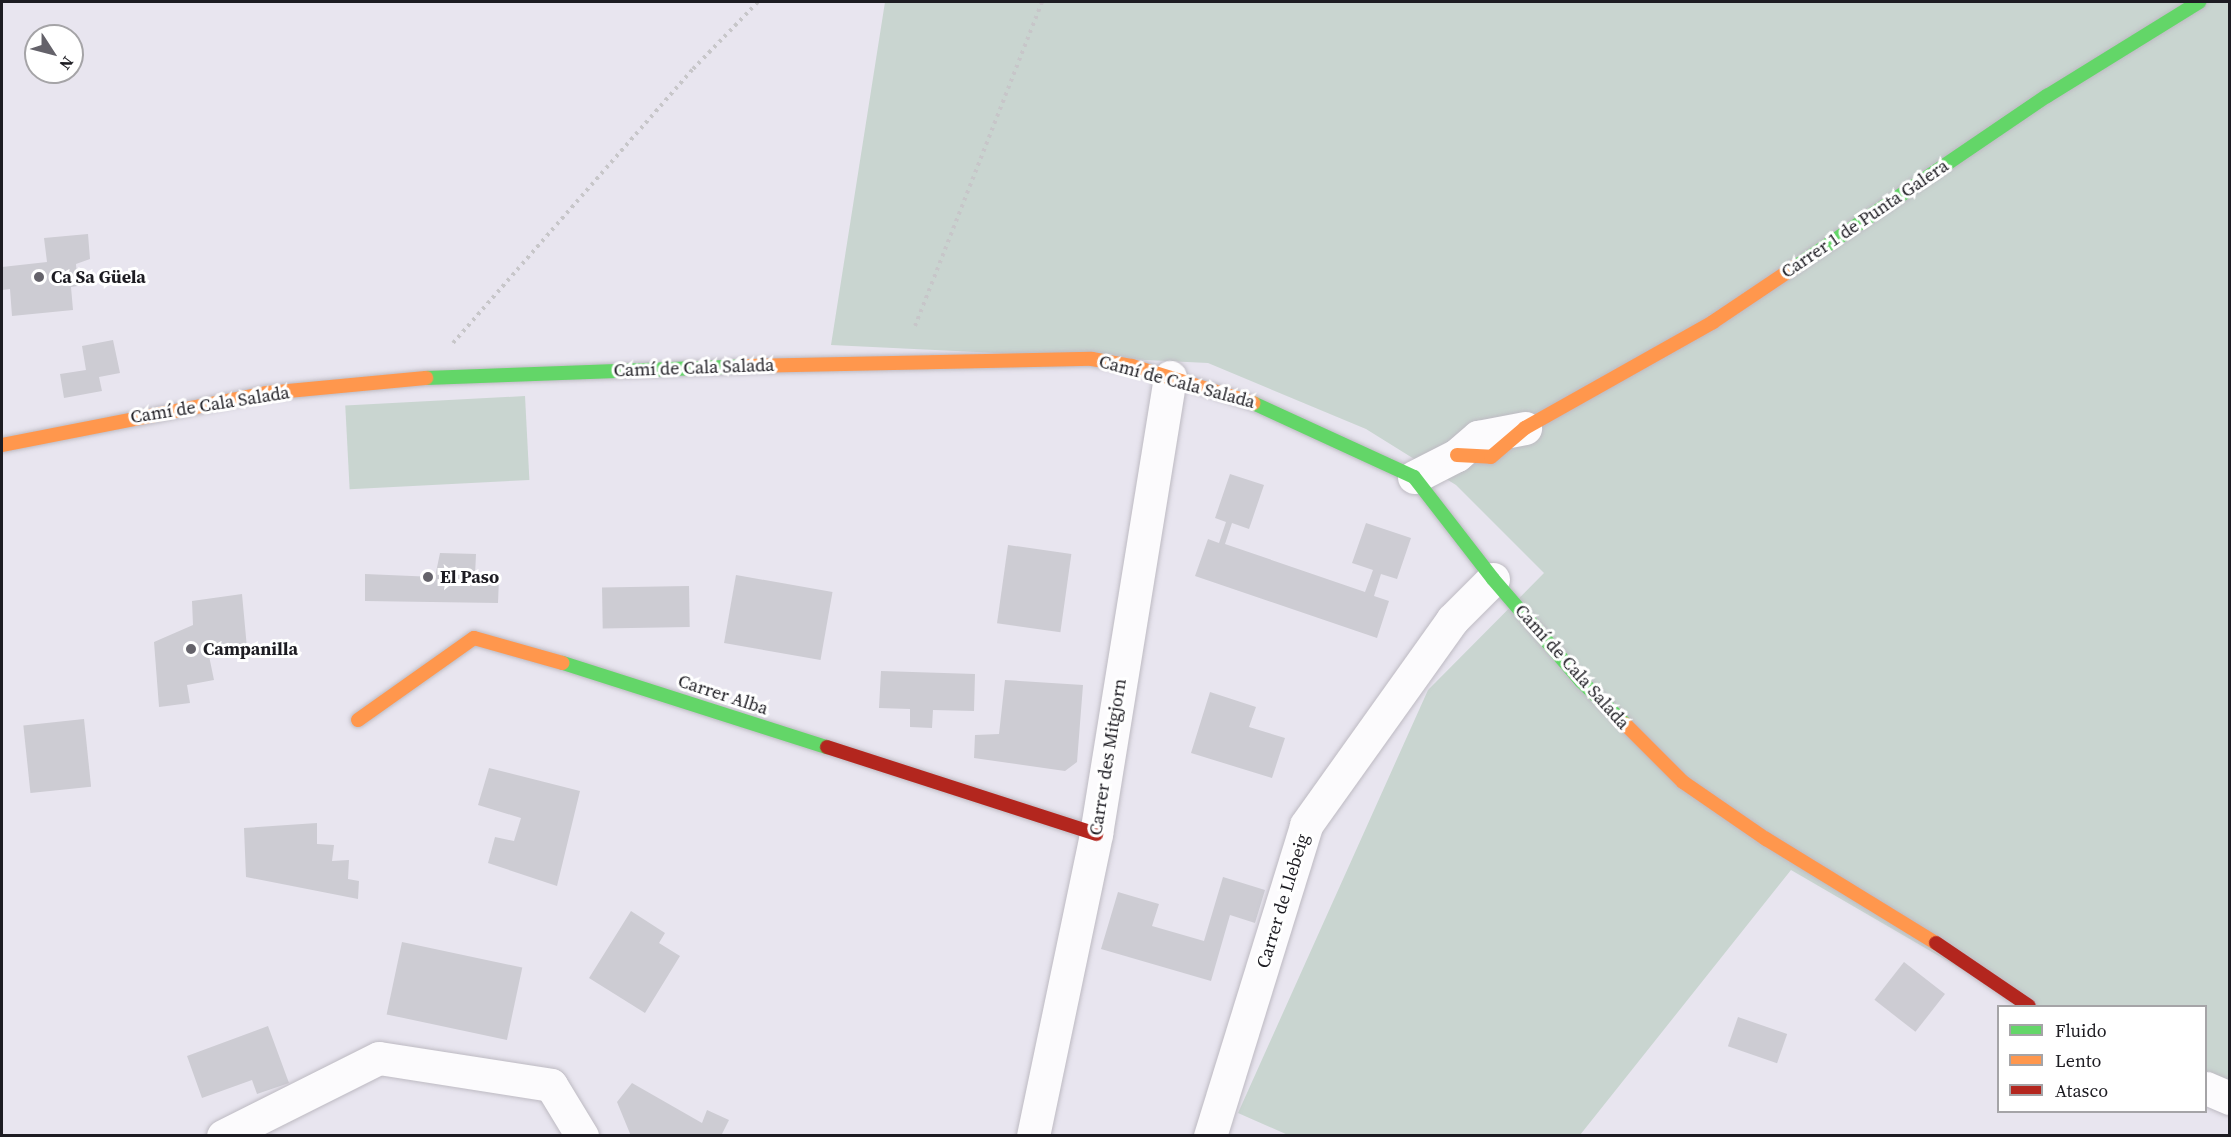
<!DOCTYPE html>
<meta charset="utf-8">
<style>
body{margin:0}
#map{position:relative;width:2231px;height:1137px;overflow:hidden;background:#e8e5ef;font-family:"Source Serif 4",serif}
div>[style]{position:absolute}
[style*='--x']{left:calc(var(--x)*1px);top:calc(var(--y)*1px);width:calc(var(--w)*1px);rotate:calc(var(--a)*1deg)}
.green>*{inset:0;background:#c9d5d0;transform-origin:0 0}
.building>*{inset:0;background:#cdccd3;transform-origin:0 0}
.path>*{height:4px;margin-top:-2px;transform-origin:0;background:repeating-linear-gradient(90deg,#c7c6c9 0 3px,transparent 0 7.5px)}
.roads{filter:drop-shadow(0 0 2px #bdbac2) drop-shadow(0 0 2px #bdbac2)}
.street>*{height:33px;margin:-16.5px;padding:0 16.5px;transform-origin:16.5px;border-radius:16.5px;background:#fcfbfd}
.fast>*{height:14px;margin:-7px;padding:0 7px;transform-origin:7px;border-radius:7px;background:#63d668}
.slow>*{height:14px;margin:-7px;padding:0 7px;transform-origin:7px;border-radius:7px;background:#ff974d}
.jam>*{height:14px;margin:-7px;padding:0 7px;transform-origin:7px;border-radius:7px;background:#b3261e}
.dots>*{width:16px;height:16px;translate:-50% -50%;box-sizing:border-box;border:3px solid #fff;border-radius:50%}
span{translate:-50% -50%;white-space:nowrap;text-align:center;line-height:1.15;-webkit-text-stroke:6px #fff;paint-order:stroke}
.street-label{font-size:18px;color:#1d1c22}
.poi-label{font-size:18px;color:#1d1c22;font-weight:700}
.left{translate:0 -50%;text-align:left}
.frame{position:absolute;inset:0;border:3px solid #1d1c22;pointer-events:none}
.legend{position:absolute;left:1997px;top:1005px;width:210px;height:108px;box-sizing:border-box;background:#fff;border:2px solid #a5a4a7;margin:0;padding:8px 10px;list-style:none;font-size:18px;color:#1d1c22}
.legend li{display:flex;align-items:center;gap:12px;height:30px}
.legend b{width:30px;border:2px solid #a5a4a7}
.north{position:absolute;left:24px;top:24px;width:60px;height:60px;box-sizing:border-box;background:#fff;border:2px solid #a5a4a7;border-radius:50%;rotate:126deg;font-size:16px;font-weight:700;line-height:24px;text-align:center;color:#1d1c22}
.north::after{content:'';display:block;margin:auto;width:21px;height:27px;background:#64626a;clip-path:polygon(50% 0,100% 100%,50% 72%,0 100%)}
</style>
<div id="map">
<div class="green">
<i style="clip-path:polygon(885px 2px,2229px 2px,2229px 1095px,2206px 1085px,2206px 1006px,2025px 1006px,1791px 870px,1580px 1135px,1288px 1135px,1238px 1113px,1428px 690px,1544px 573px,1456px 485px,1366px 429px,1208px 363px,831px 345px)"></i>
<i style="left:525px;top:396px;width:84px;height:180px;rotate:87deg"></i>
</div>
<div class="building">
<i style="clip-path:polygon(88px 234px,90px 259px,76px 264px,78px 286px,71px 287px,73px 310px,12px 316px,10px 289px,2px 290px,2px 267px,47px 262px,44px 238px)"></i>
<i style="clip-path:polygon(113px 340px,120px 373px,99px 377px,102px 391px,64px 398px,60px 374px,86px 370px,82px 346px)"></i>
<i style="clip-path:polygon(1230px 474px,1264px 485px,1249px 529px,1232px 523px,1225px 544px,1365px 592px,1373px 570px,1352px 563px,1366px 523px,1411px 538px,1397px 579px,1381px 574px,1374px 596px,1389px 601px,1377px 638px,1195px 576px,1208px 539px,1219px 543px,1226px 522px,1215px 518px)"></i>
<i style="left:1008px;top:545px;width:64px;height:79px;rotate:8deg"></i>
<i style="clip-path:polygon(440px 553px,476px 554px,475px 576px,499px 578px,498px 603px,365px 601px,365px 574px,435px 577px)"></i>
<i style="left:736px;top:575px;width:98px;height:69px;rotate:10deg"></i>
<i style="left:689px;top:586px;width:41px;height:87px;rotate:89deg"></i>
<i style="clip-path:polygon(242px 594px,247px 648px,208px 651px,214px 680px,187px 685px,190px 703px,159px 707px,154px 642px,193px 625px,192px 601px)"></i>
<i style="clip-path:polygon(881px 671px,975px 674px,974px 711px,933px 710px,932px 728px,910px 727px,910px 709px,879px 708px)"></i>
<i style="clip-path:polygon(1005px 680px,1083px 685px,1077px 762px,1065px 771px,974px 758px,975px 735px,999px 734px)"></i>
<i style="clip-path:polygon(1210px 692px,1256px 707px,1249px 727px,1285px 738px,1272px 778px,1191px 753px)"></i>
<i style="left:84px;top:719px;width:68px;height:61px;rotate:84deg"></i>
<i style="clip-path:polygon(489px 768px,580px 791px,557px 886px,488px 863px,495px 837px,514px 841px,521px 818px,478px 805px)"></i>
<i style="clip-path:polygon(317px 823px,317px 844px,334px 845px,332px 861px,349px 860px,348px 879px,359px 881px,358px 899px,246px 877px,244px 828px)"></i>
<i style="clip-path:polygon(1223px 877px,1265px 890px,1255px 923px,1230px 915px,1211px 981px,1101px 949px,1118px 892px,1159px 904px,1152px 926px,1204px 941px)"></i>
<i style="clip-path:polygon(631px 911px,665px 933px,659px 943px,680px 956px,645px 1013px,589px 978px)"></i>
<i style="left:402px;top:942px;width:123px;height:74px;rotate:12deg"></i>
<i style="left:1904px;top:962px;width:52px;height:48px;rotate:38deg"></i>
<i style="left:1738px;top:1017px;width:52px;height:31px;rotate:19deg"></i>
<i style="clip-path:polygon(268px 1026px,289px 1083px,257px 1094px,252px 1080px,202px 1098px,187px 1056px)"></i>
<i style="clip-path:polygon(632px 1083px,702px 1123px,707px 1110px,729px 1120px,721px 1136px,631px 1136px,617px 1102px)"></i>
</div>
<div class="path">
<i style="--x:915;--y:326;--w:348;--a:-68.6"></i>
<i style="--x:453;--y:343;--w:364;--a:-48.8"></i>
<i style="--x:693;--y:69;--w:93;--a:-45.9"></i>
</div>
<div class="roads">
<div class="street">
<i style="--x:1414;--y:477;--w:48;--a:-27.1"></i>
<i style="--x:1457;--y:455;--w:28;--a:-41"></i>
<i style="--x:1478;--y:437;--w:48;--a:-10.8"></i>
<i style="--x:2206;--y:1088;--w:26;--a:23"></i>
<i style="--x:223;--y:1136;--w:174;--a:-26.6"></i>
<i style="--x:379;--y:1058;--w:174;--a:8.9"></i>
<i style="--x:551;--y:1085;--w:60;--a:58.7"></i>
<i style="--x:1033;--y:1136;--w:309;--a:-78.2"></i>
<i style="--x:1096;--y:834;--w:463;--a:-80.8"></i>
<i style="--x:1210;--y:1136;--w:325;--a:-72.8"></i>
<i style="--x:1306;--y:825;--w:252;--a:-54.5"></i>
<i style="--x:1452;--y:620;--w:58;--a:-45"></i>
</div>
<div class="fast">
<i style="--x:1795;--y:267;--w:305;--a:-34.2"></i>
<i style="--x:2047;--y:96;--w:179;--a:-31.7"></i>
<i style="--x:426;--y:378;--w:320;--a:-2.1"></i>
<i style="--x:1253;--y:403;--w:177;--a:24.7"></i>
<i style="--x:1414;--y:477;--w:129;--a:52.2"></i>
<i style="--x:1493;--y:579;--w:135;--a:49.2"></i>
<i style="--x:1581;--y:681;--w:62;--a:44.3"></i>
<i style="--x:563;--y:663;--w:277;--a:17.7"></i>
</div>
<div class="slow">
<i style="--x:746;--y:366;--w:346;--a:-1.2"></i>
<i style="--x:1092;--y:359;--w:41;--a:9.9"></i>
<i style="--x:1132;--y:366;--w:127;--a:17"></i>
<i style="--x:2;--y:445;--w:269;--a:-11.1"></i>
<i style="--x:266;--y:393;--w:161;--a:-5.4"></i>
<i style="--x:1457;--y:455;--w:34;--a:3"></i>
<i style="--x:1491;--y:457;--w:45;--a:-40.5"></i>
<i style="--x:1525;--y:428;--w:216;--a:-29.4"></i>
<i style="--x:1713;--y:322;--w:99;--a:-33.9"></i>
<i style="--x:358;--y:720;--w:142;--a:-35.3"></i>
<i style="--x:474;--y:638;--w:92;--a:15.7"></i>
<i style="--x:1625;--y:724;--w:82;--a:45"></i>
<i style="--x:1683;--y:782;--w:101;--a:34.5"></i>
<i style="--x:1766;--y:839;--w:199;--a:31.5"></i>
</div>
<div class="jam">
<i style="--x:827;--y:747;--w:283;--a:17.9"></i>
<i style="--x:1936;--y:943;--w:112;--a:34.1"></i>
</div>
</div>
<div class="dots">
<i style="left:39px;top:277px;background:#64626a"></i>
<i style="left:428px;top:577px;background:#64626a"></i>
<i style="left:191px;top:649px;background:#64626a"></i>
</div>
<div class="street-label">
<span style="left:1865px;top:219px;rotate:-34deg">Carrer 1 de Punta Galera</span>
<span style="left:694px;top:368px;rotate:-2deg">Camí de Cala Salada</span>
<span style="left:1177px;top:382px;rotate:15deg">Camí de Cala Salada</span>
<span style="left:210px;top:405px;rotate:-9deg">Camí de Cala Salada</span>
<span style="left:1572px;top:667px;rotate:48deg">Camí de Cala Salada</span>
<span style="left:723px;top:695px;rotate:18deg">Carrer Alba</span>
<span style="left:1108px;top:757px;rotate:-81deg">Carrer des Mitgjorn</span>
<span style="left:1283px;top:901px;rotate:-73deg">Carrer de Llebeig</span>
</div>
<div class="poi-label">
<span class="left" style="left:51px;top:277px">Ca Sa Güela</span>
<span class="left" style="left:440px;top:577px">El Paso</span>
<span class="left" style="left:203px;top:649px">Campanilla</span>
</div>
<div class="frame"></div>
<ul class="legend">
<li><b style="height:8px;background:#63d668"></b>Fluido</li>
<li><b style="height:8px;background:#ff974d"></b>Lento</li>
<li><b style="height:8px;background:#b3261e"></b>Atasco</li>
</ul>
<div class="north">N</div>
</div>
